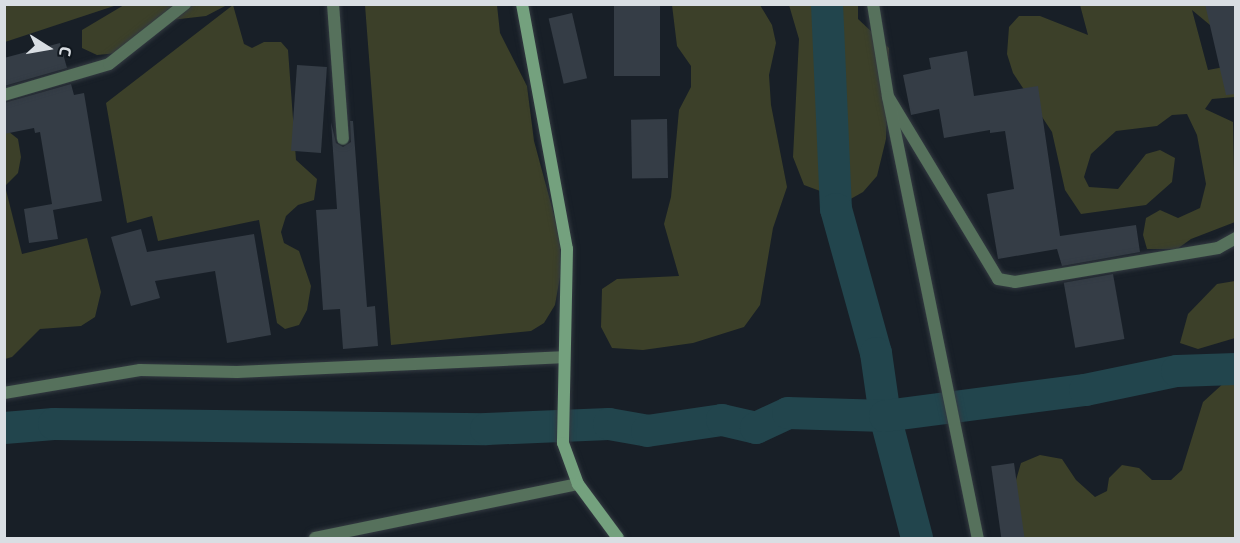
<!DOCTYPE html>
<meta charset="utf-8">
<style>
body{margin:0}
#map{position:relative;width:1240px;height:543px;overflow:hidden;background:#181f27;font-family:"Exo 2",sans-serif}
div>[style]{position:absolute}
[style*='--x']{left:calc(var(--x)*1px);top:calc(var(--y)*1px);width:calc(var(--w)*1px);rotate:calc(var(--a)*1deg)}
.green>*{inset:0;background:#3c4029}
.canal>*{height:32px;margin:-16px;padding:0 16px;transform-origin:16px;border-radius:16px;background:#22454d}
.building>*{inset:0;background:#353d46;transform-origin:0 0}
.roads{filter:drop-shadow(0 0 2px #333a41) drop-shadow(0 0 2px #333a41)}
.lane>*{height:12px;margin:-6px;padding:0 6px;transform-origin:6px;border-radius:6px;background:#56715c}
.street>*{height:12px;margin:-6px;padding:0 6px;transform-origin:6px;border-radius:6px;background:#56715c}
.secondary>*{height:12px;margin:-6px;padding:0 6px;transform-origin:6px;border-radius:6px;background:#74a17e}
span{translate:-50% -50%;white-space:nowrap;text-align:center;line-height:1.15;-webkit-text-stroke:4.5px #0f161d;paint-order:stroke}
.frame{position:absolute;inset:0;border:6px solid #d9dee3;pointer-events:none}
.north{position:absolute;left:18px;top:18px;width:60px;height:60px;-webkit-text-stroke:4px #0f161d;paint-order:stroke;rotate:101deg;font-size:16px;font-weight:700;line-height:24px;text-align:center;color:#d9dee3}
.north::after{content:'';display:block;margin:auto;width:21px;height:27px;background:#d9dee3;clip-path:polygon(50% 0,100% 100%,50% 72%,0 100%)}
</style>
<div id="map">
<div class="green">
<i style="clip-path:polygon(5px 4px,117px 4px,117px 5px,5px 42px)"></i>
<i style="clip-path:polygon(124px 5px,227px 5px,206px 16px,171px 20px,118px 53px,97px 55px,82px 48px,82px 30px)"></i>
<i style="clip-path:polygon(233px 5px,244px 44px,252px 48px,264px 42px,281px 42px,288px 50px,296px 160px,317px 179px,314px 200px,298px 205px,286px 216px,281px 232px,284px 243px,299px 251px,311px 286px,307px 310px,299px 325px,285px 329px,277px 323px,259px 220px,158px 241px,152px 216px,127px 223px,106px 103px)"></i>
<i style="clip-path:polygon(365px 5px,497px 5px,500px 33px,527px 86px,534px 141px,560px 237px,560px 277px,555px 305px,544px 323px,531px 331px,391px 345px)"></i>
<i style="clip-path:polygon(672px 5px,760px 5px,772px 25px,776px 43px,769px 75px,771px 105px,787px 187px,773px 228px,760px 305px,744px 327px,693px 343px,643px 350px,612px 348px,601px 327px,602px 289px,617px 279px,679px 276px,664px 224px,671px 197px,679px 110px,691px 87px,691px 66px,677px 46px)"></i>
<i style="clip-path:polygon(789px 5px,858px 5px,858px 19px,889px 48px,886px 139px,877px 176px,863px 192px,847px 201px,804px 185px,793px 157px,799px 39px)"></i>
<i style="clip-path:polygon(1080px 5px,1235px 5px,1228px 40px,1192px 10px,1208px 70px,1235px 65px,1235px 97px,1212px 99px,1205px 109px,1233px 122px,1235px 222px,1191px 239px,1177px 249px,1147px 249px,1143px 235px,1146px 218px,1160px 210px,1178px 218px,1200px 208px,1206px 184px,1197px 135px,1187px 114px,1172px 115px,1157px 126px,1116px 131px,1091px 154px,1084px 177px,1089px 187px,1118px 189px,1146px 154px,1160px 150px,1175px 158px,1172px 182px,1146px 205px,1081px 214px,1065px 190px,1052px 132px,1013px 73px,1007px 54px,1009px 27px,1019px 16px,1040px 16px,1088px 35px)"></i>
<i style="clip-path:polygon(4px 128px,18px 139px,21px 157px,18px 173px,5px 186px,22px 254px,87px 238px,101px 292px,95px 317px,81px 326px,40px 329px,12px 357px,5px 359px)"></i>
<i style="clip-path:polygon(1235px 281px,1235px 338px,1198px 349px,1180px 343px,1188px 314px,1217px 284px)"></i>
<i style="clip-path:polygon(1235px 380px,1235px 538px,1009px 538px,1009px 504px,1021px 463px,1040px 455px,1062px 459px,1076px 480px,1095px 497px,1107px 491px,1109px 478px,1122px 465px,1139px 468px,1152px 480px,1171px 480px,1182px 470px,1203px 402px,1226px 381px)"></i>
</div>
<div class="canal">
<i style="--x:827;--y:4;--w:205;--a:87.5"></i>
<i style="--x:836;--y:209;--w:149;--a:74.5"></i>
<i style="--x:876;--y:353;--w:64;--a:81.9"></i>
<i style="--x:885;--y:416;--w:126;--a:75.3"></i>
<i style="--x:4;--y:428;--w:50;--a:-4.6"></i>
<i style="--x:54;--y:424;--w:432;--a:0.7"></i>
<i style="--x:486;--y:429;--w:123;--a:-2.3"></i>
<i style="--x:609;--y:424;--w:39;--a:10"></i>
<i style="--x:647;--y:431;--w:76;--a:-8.3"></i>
<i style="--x:722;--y:420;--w:35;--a:13"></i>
<i style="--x:756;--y:428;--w:35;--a:-25"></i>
<i style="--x:788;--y:413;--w:97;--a:1.8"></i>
<i style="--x:885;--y:416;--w:202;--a:-7.4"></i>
<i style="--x:1085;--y:390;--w:94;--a:-11.7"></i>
<i style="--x:1177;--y:371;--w:59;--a:-1.9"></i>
</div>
<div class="building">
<i style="left:614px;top:4px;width:46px;height:72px"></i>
<i style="clip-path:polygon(1205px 4px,1236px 4px,1236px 94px,1226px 95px)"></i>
<i style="left:572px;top:13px;width:67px;height:24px;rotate:77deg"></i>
<i style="clip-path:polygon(60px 43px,67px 68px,4px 86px,4px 58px)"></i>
<i style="clip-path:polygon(967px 51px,974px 96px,1038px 86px,1060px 236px,1136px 225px,1140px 252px,1062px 266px,1057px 249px,998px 259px,987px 194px,1014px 189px,1005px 131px,990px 133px,990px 130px,944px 138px,939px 109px,911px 115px,903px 75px,931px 69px,929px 58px)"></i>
<i style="left:297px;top:65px;width:30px;height:86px;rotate:4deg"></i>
<i style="clip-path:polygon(71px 84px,74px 95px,84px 93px,102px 201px,53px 210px,58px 239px,29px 243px,24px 209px,52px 204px,40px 132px,35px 133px,34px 128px,4px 134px,4px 103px)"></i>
<i style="left:667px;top:119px;width:59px;height:36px;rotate:89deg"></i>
<i style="clip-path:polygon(350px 121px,353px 121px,367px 307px,375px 306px,378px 346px,343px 349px,340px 309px,323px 310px,316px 210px,337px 209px,331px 122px,336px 143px,343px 147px,351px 142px)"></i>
<i style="clip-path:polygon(141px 229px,147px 252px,254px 234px,271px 335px,227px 343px,215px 271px,155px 281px,160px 298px,131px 306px,111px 237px)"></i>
<i style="left:1113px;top:274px;width:66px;height:50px;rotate:80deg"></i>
<i style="left:1014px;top:463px;width:76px;height:23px;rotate:82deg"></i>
</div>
<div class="roads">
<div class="lane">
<i style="--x:333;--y:4;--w:135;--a:85.8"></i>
<i style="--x:4;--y:95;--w:109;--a:-16.4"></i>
<i style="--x:109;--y:64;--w:97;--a:-38.3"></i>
<i style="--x:889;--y:98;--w:211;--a:58.9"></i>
<i style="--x:998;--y:279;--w:17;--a:10"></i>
<i style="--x:1015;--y:282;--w:206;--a:-9.5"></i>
<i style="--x:1218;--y:248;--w:21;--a:-29"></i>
<i style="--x:4;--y:393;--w:138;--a:-9.6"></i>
<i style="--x:140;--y:370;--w:97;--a:1.2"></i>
<i style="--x:237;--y:372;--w:325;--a:-2.6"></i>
<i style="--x:315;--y:538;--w:268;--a:-11.6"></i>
</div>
<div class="street">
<i style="--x:873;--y:4;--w:94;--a:80.8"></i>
<i style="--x:888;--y:97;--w:450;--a:78.5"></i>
</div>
<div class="secondary">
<i style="--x:522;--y:4;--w:249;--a:79.6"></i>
<i style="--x:567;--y:249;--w:194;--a:91.2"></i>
<i style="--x:563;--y:443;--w:44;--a:69.9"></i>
<i style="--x:578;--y:484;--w:67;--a:53.5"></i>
</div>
</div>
<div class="frame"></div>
<div class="north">С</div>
</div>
